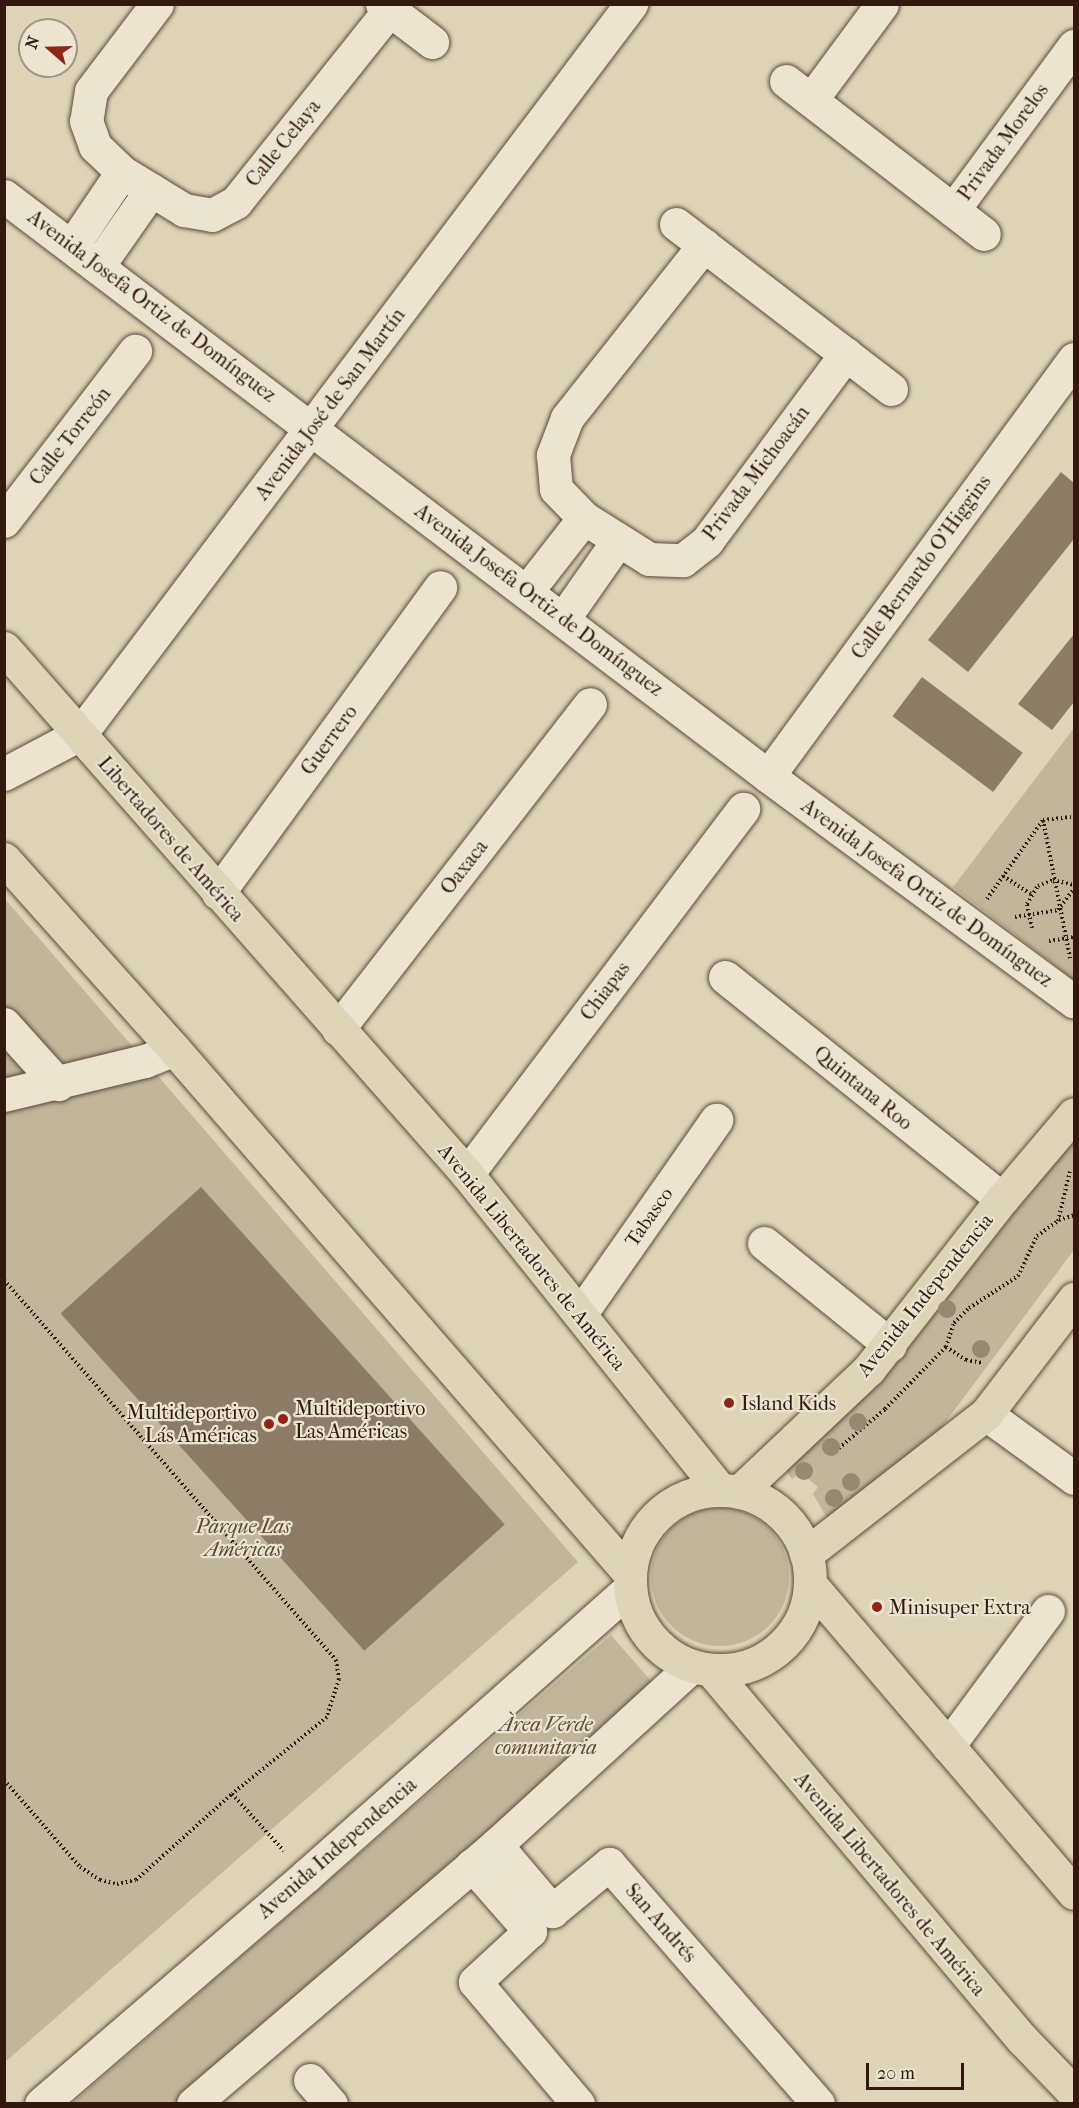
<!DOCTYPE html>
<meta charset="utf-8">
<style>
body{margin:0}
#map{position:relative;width:1079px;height:2108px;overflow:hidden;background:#ded5b8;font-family:"IM FELL French Canon",serif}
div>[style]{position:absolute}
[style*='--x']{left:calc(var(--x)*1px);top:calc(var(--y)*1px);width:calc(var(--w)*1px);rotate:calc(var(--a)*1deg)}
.green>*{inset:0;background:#c1b59b;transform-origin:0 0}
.round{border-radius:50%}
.building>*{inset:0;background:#8c7b66;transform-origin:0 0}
.path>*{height:4px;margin-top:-2px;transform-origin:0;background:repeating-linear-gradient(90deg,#33190d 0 1.5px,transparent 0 4.5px)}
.roads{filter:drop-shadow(0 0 2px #5e4838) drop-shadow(0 0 2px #5e4838)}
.minor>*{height:33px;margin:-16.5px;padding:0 16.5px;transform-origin:16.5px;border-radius:16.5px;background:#eae4d1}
.major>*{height:33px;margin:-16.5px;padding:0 16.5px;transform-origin:16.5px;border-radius:16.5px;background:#ded5b8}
.major>.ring{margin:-16.5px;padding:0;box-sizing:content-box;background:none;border:33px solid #ded5b8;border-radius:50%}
.trees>*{width:18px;height:18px;margin:-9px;border-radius:50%;background:#988772}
.dots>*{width:16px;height:16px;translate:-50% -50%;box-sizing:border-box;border:3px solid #eae4d1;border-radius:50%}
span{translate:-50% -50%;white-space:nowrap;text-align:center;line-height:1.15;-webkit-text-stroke:4.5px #eae4d1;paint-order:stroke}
.street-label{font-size:20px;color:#33190d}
.poi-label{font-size:20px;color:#33190d}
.left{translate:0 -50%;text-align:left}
.right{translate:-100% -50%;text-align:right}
.park-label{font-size:20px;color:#5e4838;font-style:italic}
.frame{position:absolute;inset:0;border:6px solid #33190d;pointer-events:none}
.north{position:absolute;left:18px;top:18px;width:60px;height:60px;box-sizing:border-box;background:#eae4d1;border:2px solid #a19383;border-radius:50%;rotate:290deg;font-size:16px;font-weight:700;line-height:24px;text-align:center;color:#33190d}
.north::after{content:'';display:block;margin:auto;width:21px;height:27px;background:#8f2418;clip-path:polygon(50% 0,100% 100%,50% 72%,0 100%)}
.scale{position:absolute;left:866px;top:2063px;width:98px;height:27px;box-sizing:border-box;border:3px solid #33190d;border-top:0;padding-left:8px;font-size:18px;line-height:21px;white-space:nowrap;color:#33190d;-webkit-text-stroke:4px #eae4d1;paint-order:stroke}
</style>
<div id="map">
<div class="green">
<i style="clip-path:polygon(1074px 728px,1074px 980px,953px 887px)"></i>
<i style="clip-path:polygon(5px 899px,578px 1562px,5px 2062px)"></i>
<i style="clip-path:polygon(1074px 1139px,1074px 1250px,941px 1428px,830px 1523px,813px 1494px,818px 1487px,801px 1473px,792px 1479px,780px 1462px,801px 1450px,870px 1392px)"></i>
<i class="round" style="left:651px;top:1508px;width:138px;height:138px"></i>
<i style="left:611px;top:1635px;width:67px;height:716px;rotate:49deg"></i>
</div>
<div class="building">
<i style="clip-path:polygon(1061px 472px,1074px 483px,1074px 539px,968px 672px,928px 640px)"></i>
<i style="clip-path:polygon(1074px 634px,1074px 702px,1052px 730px,1018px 704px)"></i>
<i style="left:922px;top:677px;width:126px;height:49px;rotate:37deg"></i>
<i style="left:201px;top:1187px;width:454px;height:189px;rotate:48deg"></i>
</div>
<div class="path">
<i style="--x:1043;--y:820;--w:141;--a:78.9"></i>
<i style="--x:1003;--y:876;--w:33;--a:33"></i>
<i style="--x:987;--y:899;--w:97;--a:-54.7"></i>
<i style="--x:1043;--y:820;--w:31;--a:-6"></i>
<i style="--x:1015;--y:917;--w:44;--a:-9.2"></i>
<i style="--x:1058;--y:910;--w:26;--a:-53"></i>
<i style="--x:1032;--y:928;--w:25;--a:-102"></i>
<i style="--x:1027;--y:904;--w:21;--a:-59"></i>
<i style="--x:1038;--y:886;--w:16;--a:-22"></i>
<i style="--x:1053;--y:880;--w:22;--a:13"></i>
<i style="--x:1049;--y:941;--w:25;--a:-9"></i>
<i style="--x:1059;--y:1220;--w:16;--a:-18"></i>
<i style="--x:4;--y:1280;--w:505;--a:48.86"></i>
<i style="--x:336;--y:1660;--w:19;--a:81"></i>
<i style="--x:339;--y:1679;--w:40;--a:108"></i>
<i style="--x:327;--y:1717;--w:122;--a:141"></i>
<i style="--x:232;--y:1794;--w:77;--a:47.6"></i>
<i style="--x:946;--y:1347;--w:24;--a:33"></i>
<i style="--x:966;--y:1360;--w:17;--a:10"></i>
<i style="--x:832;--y:1454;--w:70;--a:-40.3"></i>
<i style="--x:885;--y:1409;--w:87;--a:-45.5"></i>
<i style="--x:946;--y:1347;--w:25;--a:-72"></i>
<i style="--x:954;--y:1323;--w:21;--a:-45"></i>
<i style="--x:969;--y:1308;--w:59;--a:-33.1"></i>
<i style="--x:1018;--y:1276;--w:44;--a:-64.6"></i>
<i style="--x:1037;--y:1236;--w:26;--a:-36"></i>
<i style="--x:1058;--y:1221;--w:51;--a:-76.5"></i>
<i style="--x:4;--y:1780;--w:116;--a:48.9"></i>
<i style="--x:80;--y:1867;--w:24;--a:33"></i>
<i style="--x:100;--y:1880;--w:17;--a:13"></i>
<i style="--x:117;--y:1884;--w:19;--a:-12"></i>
<i style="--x:136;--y:1880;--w:129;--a:-41.9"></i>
</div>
<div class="roads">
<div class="minor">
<i style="--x:157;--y:4;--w:109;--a:127.2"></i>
<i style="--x:91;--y:91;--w:30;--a:99"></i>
<i style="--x:86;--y:121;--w:27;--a:70"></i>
<i style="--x:95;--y:146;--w:37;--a:44"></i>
<i style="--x:122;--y:172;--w:73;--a:31.5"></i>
<i style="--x:184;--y:210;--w:28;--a:10"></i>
<i style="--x:212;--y:215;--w:27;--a:-28"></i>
<i style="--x:236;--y:202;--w:246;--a:-51.4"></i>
<i style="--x:382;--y:4;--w:63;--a:37.2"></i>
<i style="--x:786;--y:81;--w:250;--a:37.7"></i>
<i style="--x:811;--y:100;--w:119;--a:-53.5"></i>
<i style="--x:4;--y:196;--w:959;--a:37.2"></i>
<i style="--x:768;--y:776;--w:380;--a:36.4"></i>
<i style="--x:953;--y:210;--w:204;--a:-53.6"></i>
<i style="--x:676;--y:224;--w:271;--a:37.5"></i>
<i style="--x:704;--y:245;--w:221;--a:128.4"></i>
<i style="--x:567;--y:418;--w:40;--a:111"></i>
<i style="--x:553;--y:455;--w:34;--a:85"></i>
<i style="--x:556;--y:489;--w:40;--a:46"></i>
<i style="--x:584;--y:518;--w:77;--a:32.2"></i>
<i style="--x:649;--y:559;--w:34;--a:2"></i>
<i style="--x:683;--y:560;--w:31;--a:-38"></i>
<i style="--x:707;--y:541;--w:233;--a:-53.4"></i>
<i style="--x:72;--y:246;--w:89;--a:-56"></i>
<i style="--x:98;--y:266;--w:93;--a:-55.1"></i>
<i style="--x:4;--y:521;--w:215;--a:-52.4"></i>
<i style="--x:527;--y:591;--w:93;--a:-52"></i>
<i style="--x:563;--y:619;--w:94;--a:-55"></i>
<i style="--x:4;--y:774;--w:86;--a:-27.8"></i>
<i style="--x:80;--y:734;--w:915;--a:-52.95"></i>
<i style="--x:768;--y:776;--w:517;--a:-53.73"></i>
<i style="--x:218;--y:893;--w:378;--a:-54"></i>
<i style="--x:725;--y:977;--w:355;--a:38.7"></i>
<i style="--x:4;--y:1024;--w:81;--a:48"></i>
<i style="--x:338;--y:1029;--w:411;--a:-52.2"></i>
<i style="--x:4;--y:1095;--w:145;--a:-13.6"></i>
<i style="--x:145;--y:1061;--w:31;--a:-22"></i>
<i style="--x:467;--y:1174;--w:458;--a:-52.9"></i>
<i style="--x:764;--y:1243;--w:162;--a:39"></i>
<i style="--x:581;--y:1313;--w:236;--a:-55"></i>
<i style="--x:986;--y:1414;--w:109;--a:36"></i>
<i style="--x:948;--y:1746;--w:168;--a:-53.5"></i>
<i style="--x:496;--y:1845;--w:87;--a:49.7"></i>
<i style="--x:552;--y:1911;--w:74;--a:-39.5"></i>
<i style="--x:609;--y:1864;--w:318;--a:48.9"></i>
<i style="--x:472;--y:1865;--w:88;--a:48.7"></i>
<i style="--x:530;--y:1931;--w:75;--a:137.2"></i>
<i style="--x:475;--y:1982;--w:160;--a:49.8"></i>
<i style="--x:310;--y:2080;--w:32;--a:49"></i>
<i style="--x:41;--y:2104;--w:351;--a:-40.7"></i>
<i style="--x:307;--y:1875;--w:432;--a:-41.6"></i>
<i style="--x:193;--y:2104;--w:399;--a:-40.5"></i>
<i style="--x:496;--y:1845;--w:265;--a:-42.4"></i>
</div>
<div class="major">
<i style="--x:4;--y:648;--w:701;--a:48.64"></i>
<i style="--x:467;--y:1174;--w:405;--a:51.3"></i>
<i style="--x:4;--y:859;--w:255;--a:48.2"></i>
<i style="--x:174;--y:1049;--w:695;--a:49.02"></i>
<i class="ring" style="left:630px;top:1490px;width:147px;height:147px"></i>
<i style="--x:739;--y:1492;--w:179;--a:-43.4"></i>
<i style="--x:869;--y:1369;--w:216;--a:-52"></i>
<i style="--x:1002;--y:1199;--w:111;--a:-49.7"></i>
<i style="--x:806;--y:1554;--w:228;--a:-37.9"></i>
<i style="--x:986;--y:1414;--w:145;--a:-52.6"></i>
<i style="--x:810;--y:1584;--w:406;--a:49.5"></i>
<i style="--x:711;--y:1670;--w:484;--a:49.9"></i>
<i style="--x:1023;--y:2040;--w:74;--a:46.1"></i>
</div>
</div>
<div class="trees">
<i style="left:947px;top:1309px"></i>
<i style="left:981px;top:1349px"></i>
<i style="left:858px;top:1422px"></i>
<i style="left:831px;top:1447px"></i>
<i style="left:804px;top:1471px"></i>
<i style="left:851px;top:1482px"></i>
<i style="left:834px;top:1498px"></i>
</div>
<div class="dots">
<i style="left:729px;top:1403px;background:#8f2418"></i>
<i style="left:283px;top:1419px;background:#8f2418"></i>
<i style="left:269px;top:1424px;background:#8f2418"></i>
<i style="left:877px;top:1607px;background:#8f2418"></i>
</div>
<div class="street-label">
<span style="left:1003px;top:142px;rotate:-54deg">Privada Morelos</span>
<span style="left:283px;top:143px;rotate:-51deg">Calle Celaya</span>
<span style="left:152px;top:306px;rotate:37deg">Avenida Josefa Ortiz de Domínguez</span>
<span style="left:330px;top:404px;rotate:-53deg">Avenida José de San Martín</span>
<span style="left:70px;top:436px;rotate:-52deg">Calle Torreón</span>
<span style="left:756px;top:473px;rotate:-53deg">Privada Michoacán</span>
<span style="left:921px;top:567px;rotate:-54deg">Calle Bernardo O'Higgins</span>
<span style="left:539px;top:600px;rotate:37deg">Avenida Josefa Ortiz de Domínguez</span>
<span style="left:329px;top:740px;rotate:-54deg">Guerrero</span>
<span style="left:171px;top:839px;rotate:49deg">Libertadores de América</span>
<span style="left:464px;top:867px;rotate:-52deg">Oaxaca</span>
<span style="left:927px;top:893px;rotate:36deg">Avenida Josefa Ortiz de Domínguez</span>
<span style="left:605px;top:991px;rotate:-53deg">Chiapas</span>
<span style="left:863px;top:1088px;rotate:39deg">Quintana Roo</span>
<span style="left:649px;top:1217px;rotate:-55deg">Tabasco</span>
<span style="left:532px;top:1257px;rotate:51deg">Avenida Libertadores de América</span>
<span style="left:925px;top:1295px;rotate:-51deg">Avenida Independencia</span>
<span style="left:337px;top:1848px;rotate:-41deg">Avenida Independencia</span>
<span style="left:890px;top:1884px;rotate:50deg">Avenida Libertadores de América</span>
<span style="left:661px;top:1923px;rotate:49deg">San Andrés</span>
</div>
<div class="poi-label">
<span class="left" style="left:741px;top:1403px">Island Kids</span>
<span class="left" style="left:295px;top:1420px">Multideportivo<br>Las Américas</span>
<span class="right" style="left:257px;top:1424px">Multideportivo<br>Lás Américas</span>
<span class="left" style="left:889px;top:1607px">Minisuper Extra</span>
</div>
<div class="park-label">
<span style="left:243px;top:1538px">Parque Las<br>Américas</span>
<span style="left:546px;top:1736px">Àrea Verde<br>comunitaria</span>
</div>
<div class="frame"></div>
<div class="north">N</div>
<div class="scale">20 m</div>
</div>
